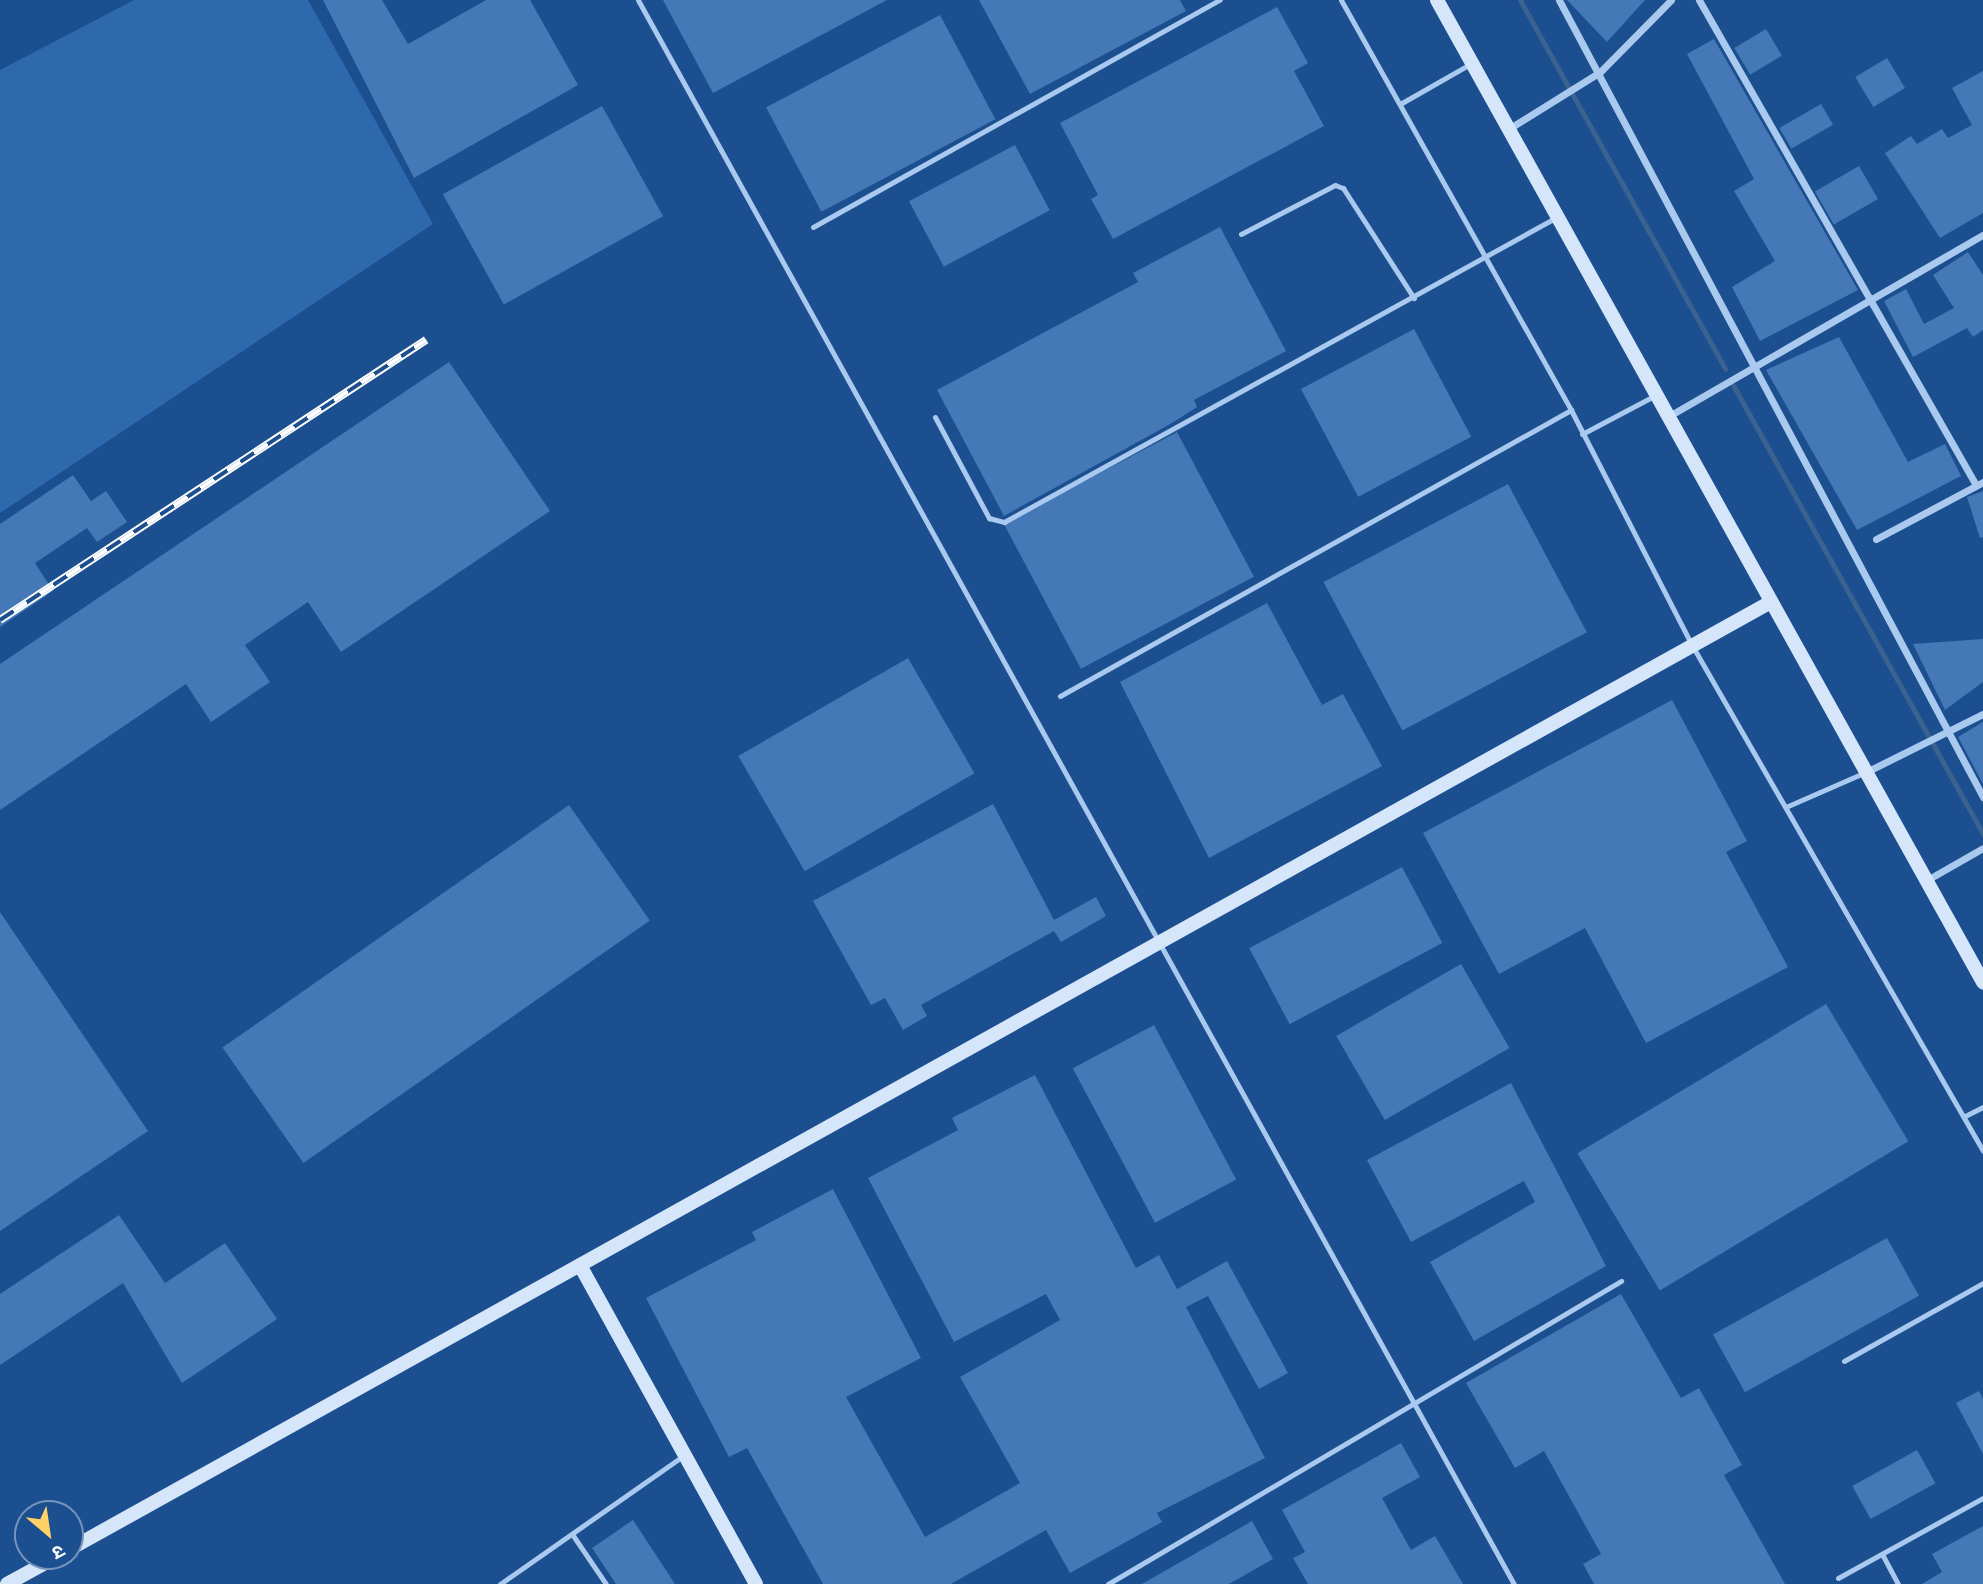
<!DOCTYPE html>
<meta charset="utf-8">
<style>
body{margin:0}
#map{position:relative;width:1983px;height:1584px;overflow:hidden;background:#1b4f8f;font-family:Signika,"Noto Sans Devanagari",sans-serif}
div>[style]{position:absolute}
[style*='--x']{left:calc(var(--x)*1px);top:calc(var(--y)*1px);width:calc(var(--w)*1px);rotate:calc(var(--a)*1deg)}
.green>*{inset:0;background:#2e69ad}
.stream>*{height:5px;margin:-2.5px;padding:0 2.5px;transform-origin:2.5px;border-radius:2.5px;background:#3c6290}
.building>*{inset:0;background:#4478b7;transform-origin:0 0}
.lane>*{height:5px;margin:-2.5px;padding:0 2.5px;transform-origin:2.5px;border-radius:2.5px;background:#a9c9ee}
.street>*{height:7px;margin:-3.5px;padding:0 3.5px;transform-origin:3.5px;border-radius:3.5px;background:#a9c9ee}
.secondary>*{height:14px;margin:-7px;padding:0 7px;transform-origin:7px;border-radius:7px;background:#d6e6fa}
.rail>*{height:8px;margin-top:-4px;transform-origin:0;background:repeating-linear-gradient(90deg,#1b4f8f 0 16px,#fff 0 32px);box-sizing:border-box;border-block:2px solid #fff}
span{translate:-50% -50%;white-space:nowrap;text-align:center;line-height:1.15;-webkit-text-stroke:5px #1b4f8f;paint-order:stroke}
.north{position:absolute;left:14px;top:1500px;width:70px;height:70px;box-sizing:border-box;background:#1b4f8f;border:2px solid #7695bc;border-radius:50%;rotate:151deg;font-size:19px;font-weight:700;line-height:28px;text-align:center;color:#fff}
.north::after{content:'';display:block;margin:auto;width:24px;height:32px;background:#ffd166;clip-path:polygon(50% 0,100% 100%,50% 72%,0 100%)}
</style>
<div id="map">
<div class="green">
<i style="clip-path:polygon(134px 0,308px 0,433px 224px,0 513px,0 70px)"></i>
</div>
<div class="stream">
<i style="--x:1520;--y:0;--w:422;--a:60.9"></i>
<i style="--x:1733;--y:385;--w:514;--a:60.89"></i>
</div>
<div class="building">
<i style="clip-path:polygon(323px 0,382px 0,408px 44px,486px 0,530px 0,578px 85px,414px 178px)"></i>
<i style="clip-path:polygon(663px 0,887px 0,713px 93px)"></i>
<i style="clip-path:polygon(979px 0,1180px 0,1186px 11px,1030px 94px)"></i>
<i style="clip-path:polygon(1567px 0,1645px 0,1607px 42px)"></i>
<i style="clip-path:polygon(1277px 7px,1308px 63px,1294px 71px,1324px 126px,1113px 239px,1091px 199px,1098px 195px,1060px 123px)"></i>
<i style="left:940px;top:15px;width:118px;height:197px;rotate:62deg"></i>
<i style="left:1766px;top:29px;width:31px;height:37px;rotate:59deg"></i>
<i style="clip-path:polygon(1714px 39px,1858px 290px,1760px 341px,1732px 287px,1775px 261px,1734px 191px,1754px 179px,1687px 54px)"></i>
<i style="left:1887px;top:58px;width:35px;height:37px;rotate:59deg"></i>
<i style="clip-path:polygon(1983px 71px,1983px 213px,1940px 238px,1885px 153px,1911px 136px,1917px 144px,1942px 129px,1948px 138px,1972px 125px,1952px 88px)"></i>
<i style="left:1821px;top:104px;width:24px;height:48px;rotate:60deg"></i>
<i style="left:602px;top:106px;width:126px;height:182px;rotate:61deg"></i>
<i style="left:1015px;top:145px;width:74px;height:120px;rotate:62deg"></i>
<i style="left:1859px;top:166px;width:38px;height:51px;rotate:60deg"></i>
<i style="clip-path:polygon(1220px 227px,1286px 351px,1194px 400px,1197px 407px,1172px 423px,1004px 516px,937px 390px,1138px 282px,1133px 273px)"></i>
<i style="clip-path:polygon(1968px 252px,1983px 275px,1983px 330px,1973px 337px,1967px 328px,1913px 357px,1884px 301px,1906px 289px,1924px 324px,1954px 308px,1933px 275px)"></i>
<i style="left:1414px;top:329px;width:122px;height:128px;rotate:62deg"></i>
<i style="clip-path:polygon(1839px 337px,1908px 462px,1945px 444px,1961px 476px,1857px 530px,1766px 370px)"></i>
<i style="clip-path:polygon(449px 362px,550px 511px,341px 652px,308px 602px,245px 645px,270px 682px,211px 722px,186px 684px,0 810px,0 664px)"></i>
<i style="left:1177px;top:432px;width:164px;height:196px;rotate:62deg"></i>
<i style="clip-path:polygon(73px 475px,91px 501px,106px 491px,127px 522px,97px 542px,87px 528px,35px 563px,53px 591px,0 627px,0 524px)"></i>
<i style="left:1508px;top:484px;width:168px;height:209px;rotate:62deg"></i>
<i style="clip-path:polygon(1983px 491px,1983px 537px,1980px 538px,1967px 497px)"></i>
<i style="clip-path:polygon(1267px 603px,1322px 705px,1343px 694px,1382px 766px,1209px 858px,1120px 682px)"></i>
<i style="clip-path:polygon(1983px 639px,1983px 682px,1945px 710px,1913px 644px)"></i>
<i style="left:908px;top:658px;width:133px;height:196px;rotate:60deg"></i>
<i style="clip-path:polygon(1672px 700px,1747px 841px,1726px 852px,1788px 967px,1646px 1043px,1585px 928px,1499px 974px,1423px 833px)"></i>
<i style="clip-path:polygon(1983px 722px,1983px 784px,1958px 737px)"></i>
<i style="clip-path:polygon(993px 804px,1054px 920px,1096px 897px,1106px 916px,1061px 942px,1054px 931px,921px 1005px,927px 1016px,903px 1030px,885px 998px,871px 1005px,813px 901px)"></i>
<i style="left:569px;top:805px;width:141px;height:423px;rotate:55deg"></i>
<i style="left:1402px;top:867px;width:86px;height:173px;rotate:62deg"></i>
<i style="clip-path:polygon(0 912px,148px 1131px,0 1231px)"></i>
<i style="left:1461px;top:964px;width:97px;height:144px;rotate:60deg"></i>
<i style="left:1826px;top:1004px;width:160px;height:290px;rotate:59deg"></i>
<i style="left:1154px;top:1025px;width:175px;height:92px;rotate:62deg"></i>
<i style="clip-path:polygon(1035px 1075px,1136px 1268px,1159px 1255px,1177px 1289px,1227px 1261px,1288px 1373px,1259px 1389px,1208px 1296px,1186px 1307px,1265px 1458px,1157px 1513px,1162px 1522px,1070px 1573px,1046px 1530px,951px 1584px,823px 1584px,747px 1448px,729px 1457px,646px 1298px,756px 1240px,752px 1232px,833px 1189px,921px 1358px,846px 1397px,925px 1537px,1020px 1483px,960px 1377px,1060px 1320px,1046px 1294px,954px 1342px,868px 1178px,958px 1130px,952px 1118px)"></i>
<i style="clip-path:polygon(1511px 1083px,1606px 1266px,1474px 1341px,1430px 1262px,1535px 1202px,1524px 1181px,1411px 1242px,1367px 1160px)"></i>
<i style="clip-path:polygon(119px 1215px,165px 1283px,225px 1243px,277px 1319px,182px 1383px,123px 1283px,0 1365px,0 1294px)"></i>
<i style="left:1887px;top:1238px;width:66px;height:199px;rotate:61deg"></i>
<i style="clip-path:polygon(1621px 1294px,1681px 1398px,1699px 1388px,1742px 1465px,1724px 1475px,1785px 1584px,1594px 1584px,1583px 1564px,1601px 1554px,1544px 1451px,1515px 1468px,1466px 1383px)"></i>
<i style="clip-path:polygon(1979px 1391px,1983px 1399px,1983px 1454px,1956px 1403px)"></i>
<i style="clip-path:polygon(1401px 1443px,1420px 1477px,1382px 1498px,1411px 1550px,1435px 1536px,1463px 1584px,1308px 1584px,1293px 1558px,1305px 1552px,1282px 1510px)"></i>
<i style="left:1917px;top:1450px;width:38px;height:74px;rotate:61deg"></i>
<i style="clip-path:polygon(633px 1520px,675px 1584px,616px 1584px,592px 1548px)"></i>
<i style="clip-path:polygon(1252px 1521px,1273px 1559px,1229px 1584px,1142px 1584px)"></i>
<i style="clip-path:polygon(1983px 1526px,1983px 1584px,1922px 1584px,1942px 1572px,1932px 1554px)"></i>
</div>
<div class="lane">
<i style="--x:638;--y:0;--w:1810;--a:61.06"></i>
<i style="--x:1341;--y:0;--w:470;--a:60.7"></i>
<i style="--x:1571;--y:410;--w:267;--a:62.8"></i>
<i style="--x:1693;--y:647;--w:581;--a:60.08"></i>
<i style="--x:1400;--y:104;--w:81;--a:-29.7"></i>
<i style="--x:813;--y:227;--w:466;--a:-29.2"></i>
<i style="--x:1241;--y:234;--w:106;--a:-27.5"></i>
<i style="--x:1335;--y:185;--w:9;--a:21"></i>
<i style="--x:1343;--y:188;--w:131;--a:57.2"></i>
<i style="--x:935;--y:417;--w:115;--a:61.9"></i>
<i style="--x:989;--y:518;--w:16;--a:15"></i>
<i style="--x:1004;--y:522;--w:632;--a:-28.88"></i>
<i style="--x:1582;--y:434;--w:84;--a:-27.8"></i>
<i style="--x:1060;--y:696;--w:586;--a:-29.24"></i>
<i style="--x:1788;--y:806;--w:85;--a:-23.6"></i>
<i style="--x:1965;--y:1116;--w:20;--a:-27"></i>
<i style="--x:1844;--y:1361;--w:159;--a:-29.3"></i>
<i style="--x:572;--y:1534;--w:60;--a:55.8"></i>
<i style="--x:1882;--y:1554;--w:34;--a:62"></i>
<i style="--x:1838;--y:1578;--w:166;--a:-28.9"></i>
<i style="--x:500;--y:1584;--w:225;--a:-35"></i>
<i style="--x:1108;--y:1584;--w:596;--a:-30.57"></i>
</div>
<div class="street">
<i style="--x:1559;--y:0;--w:903;--a:61.99"></i>
<i style="--x:1699;--y:0;--w:559;--a:60.27"></i>
<i style="--x:1510;--y:128;--w:106;--a:-31.9"></i>
<i style="--x:1600;--y:72;--w:101;--a:-45.4"></i>
<i style="--x:1669;--y:416;--w:362;--a:-30"></i>
<i style="--x:1876;--y:539;--w:121;--a:-28"></i>
<i style="--x:1866;--y:772;--w:131;--a:-26.4"></i>
<i style="--x:1927;--y:880;--w:64;--a:-29.7"></i>
</div>
<div class="secondary">
<i style="--x:1437;--y:0;--w:1124;--a:60.93"></i>
<i style="--x:581;--y:1267;--w:362;--a:61.1"></i>
<i style="--x:70;--y:1549;--w:1947;--a:-29.11"></i>
<i style="--x:7;--y:1584;--w:58;--a:-28.8"></i>
</div>
<div class="rail">
<i style="--x:0;--y:620;--w:510;--a:-33.32"></i>
</div>
<div class="north">उ</div>
</div>
